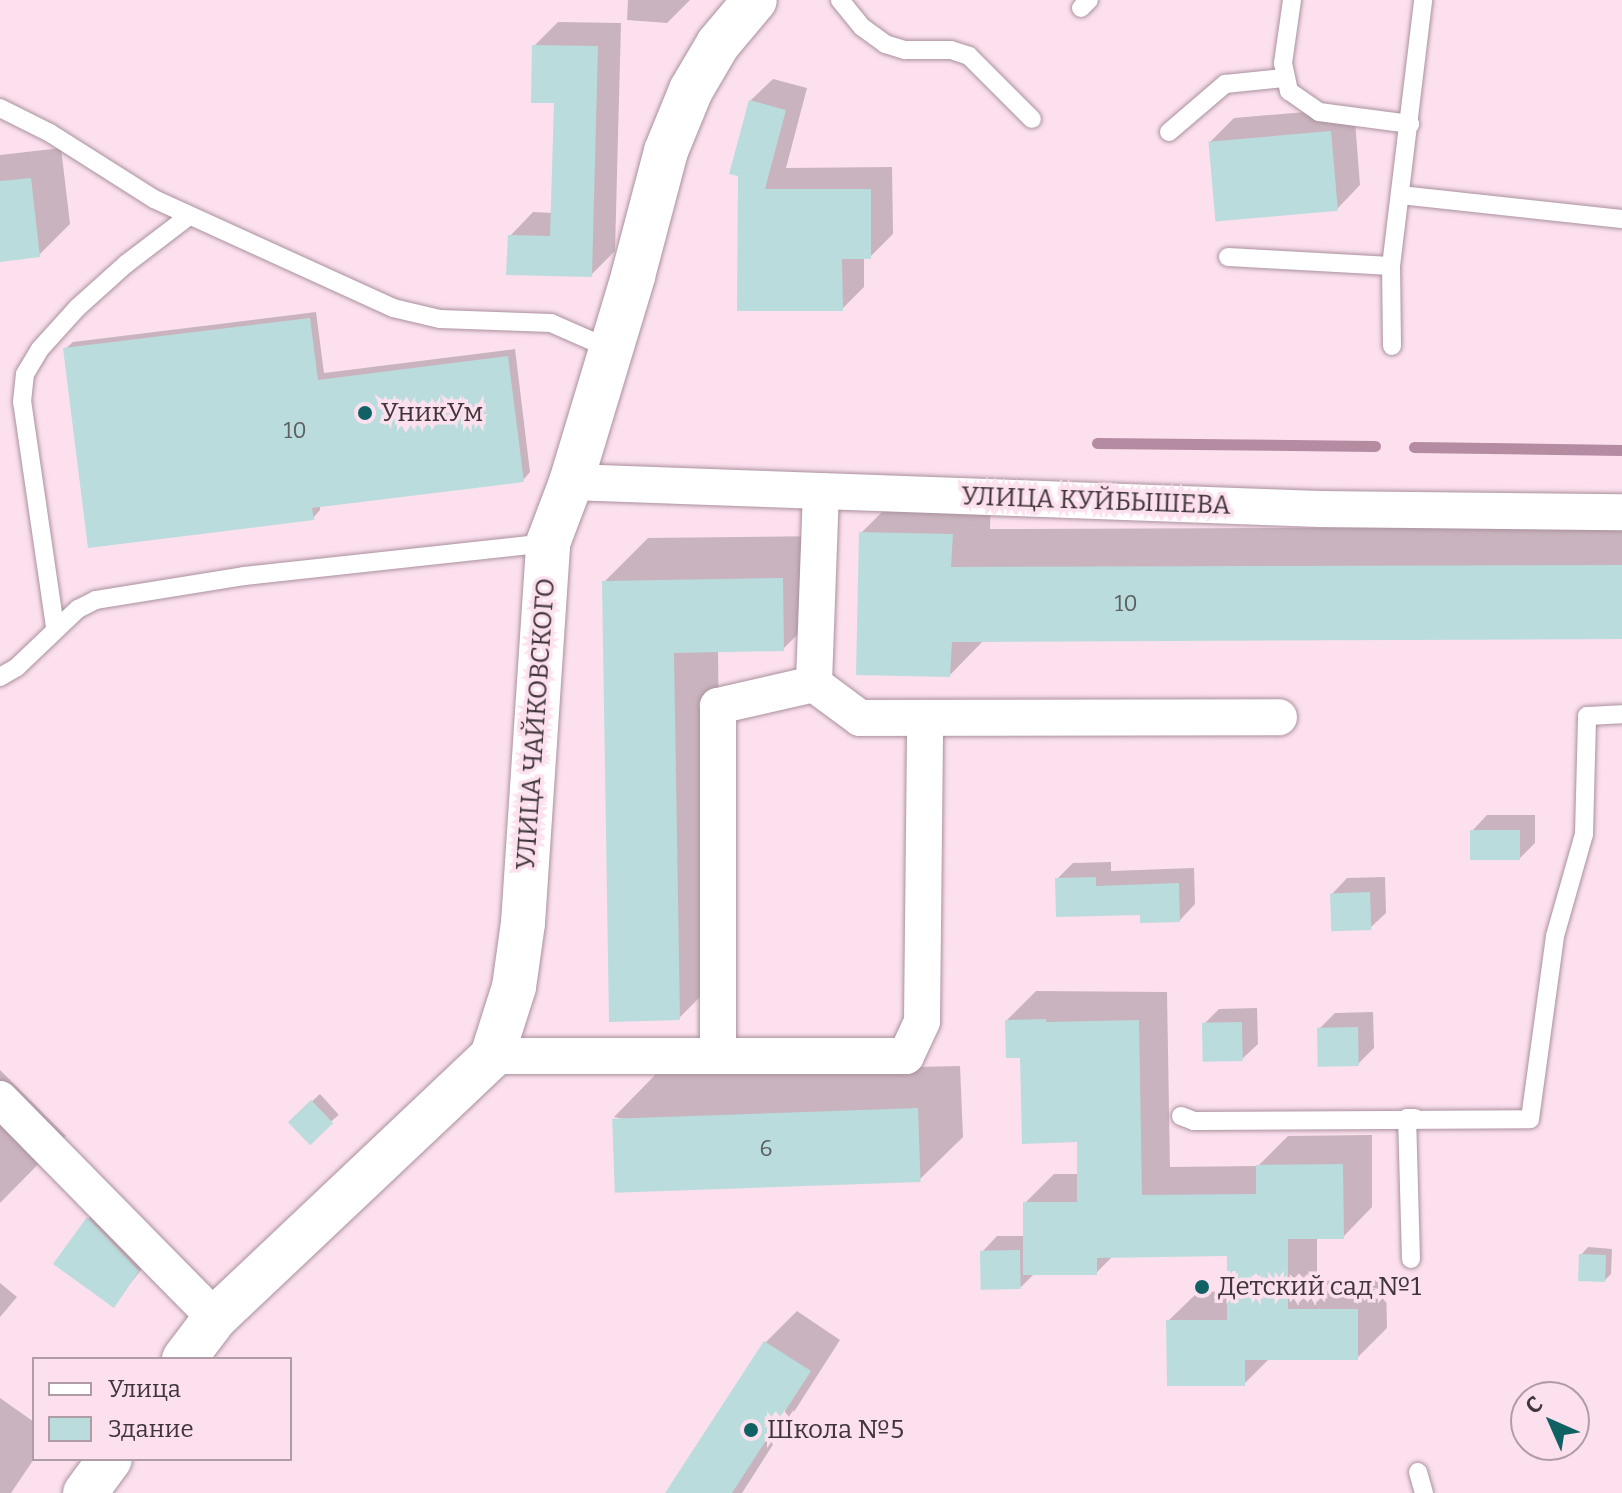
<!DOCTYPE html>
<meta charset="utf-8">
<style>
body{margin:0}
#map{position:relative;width:1622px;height:1493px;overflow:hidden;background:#fce0ee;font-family:Bitter,serif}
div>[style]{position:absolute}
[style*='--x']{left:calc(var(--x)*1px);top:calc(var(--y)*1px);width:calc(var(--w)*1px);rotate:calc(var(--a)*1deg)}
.shadow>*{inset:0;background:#0003;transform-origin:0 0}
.stream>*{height:11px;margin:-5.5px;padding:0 5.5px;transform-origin:5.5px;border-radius:5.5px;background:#b48ba1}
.building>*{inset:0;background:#badcdc;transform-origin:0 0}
.roads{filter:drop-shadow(0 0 2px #aa919e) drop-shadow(0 0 2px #aa919e)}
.lane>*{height:18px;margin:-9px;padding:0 9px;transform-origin:9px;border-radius:9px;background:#fff}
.street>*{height:36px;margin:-18px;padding:0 18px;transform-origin:18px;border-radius:18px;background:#fff}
.secondary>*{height:44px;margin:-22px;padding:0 22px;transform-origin:22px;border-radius:22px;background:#fff}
.dots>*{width:22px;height:22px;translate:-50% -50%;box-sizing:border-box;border:4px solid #fce0ee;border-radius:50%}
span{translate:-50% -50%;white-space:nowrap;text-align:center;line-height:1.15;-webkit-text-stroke:7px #fce0ee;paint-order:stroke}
.number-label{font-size:22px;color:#5e5f62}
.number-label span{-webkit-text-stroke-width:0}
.poi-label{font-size:26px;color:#3f353a}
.left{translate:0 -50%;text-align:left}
.street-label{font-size:26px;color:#3f353a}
.legend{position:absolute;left:32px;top:1357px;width:260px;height:104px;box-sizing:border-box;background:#fce0ee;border:2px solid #b09ca6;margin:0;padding:10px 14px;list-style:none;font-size:24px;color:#3f353a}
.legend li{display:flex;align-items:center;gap:16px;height:40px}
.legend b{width:40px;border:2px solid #b09ca6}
.north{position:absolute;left:1510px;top:1381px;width:80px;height:80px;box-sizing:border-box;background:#fce0ee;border:2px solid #b09ca6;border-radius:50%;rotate:315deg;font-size:22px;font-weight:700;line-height:32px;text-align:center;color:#3f353a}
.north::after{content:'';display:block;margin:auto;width:28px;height:36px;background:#106164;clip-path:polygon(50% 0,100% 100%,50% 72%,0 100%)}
</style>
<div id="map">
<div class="shadow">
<i style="clip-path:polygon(628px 0,690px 0,667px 23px,627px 20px)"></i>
<i style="clip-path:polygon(558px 22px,621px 23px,615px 251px,591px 275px,510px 236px,533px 212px,553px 213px,556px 101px,534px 46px)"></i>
<i style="clip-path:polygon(773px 79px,807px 88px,786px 168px,892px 167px,893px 234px,870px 257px,864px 257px,864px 287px,842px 309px,739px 309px,750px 101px)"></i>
<i style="clip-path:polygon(1354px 108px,1360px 185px,1337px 209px,1210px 142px,1234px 118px)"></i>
<i style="clip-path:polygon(61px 148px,70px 224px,39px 255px,0 260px,0 155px)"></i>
<i style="clip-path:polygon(316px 312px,324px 373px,515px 349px,530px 472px,523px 480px,320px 505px,320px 510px,313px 518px,65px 349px,73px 342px)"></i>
<i style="clip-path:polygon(900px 494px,991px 495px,990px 529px,1622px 527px,1622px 637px,984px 640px,950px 675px,861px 533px)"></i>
<i style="clip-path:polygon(825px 536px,826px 606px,783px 649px,718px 650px,722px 975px,679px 1018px,604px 582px,648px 538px)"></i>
<i style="clip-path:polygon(1487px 815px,1535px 815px,1535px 843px,1519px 859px,1472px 831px)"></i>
<i style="clip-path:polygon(1111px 862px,1111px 871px,1194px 868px,1195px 904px,1180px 920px,1142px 913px,1057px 879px,1073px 863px)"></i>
<i style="clip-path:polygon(1385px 877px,1386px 913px,1370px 928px,1332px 894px,1347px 878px)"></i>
<i style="clip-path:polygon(1036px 991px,1167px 992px,1170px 1167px,1258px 1166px,1288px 1136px,1372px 1135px,1372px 1207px,1343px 1237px,1317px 1237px,1317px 1281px,1386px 1280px,1387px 1328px,1357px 1358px,1270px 1358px,1244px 1384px,1168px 1321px,1198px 1292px,1229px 1291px,1229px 1254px,1113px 1256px,1096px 1273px,1035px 1273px,1021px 1287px,982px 1252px,997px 1236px,1025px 1236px,1025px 1203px,1054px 1174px,1079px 1174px,1079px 1140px,1022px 1056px,1007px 1020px)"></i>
<i style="clip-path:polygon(1257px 1008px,1258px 1044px,1242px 1059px,1204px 1024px,1219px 1009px)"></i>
<i style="clip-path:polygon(1373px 1012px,1374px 1048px,1358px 1064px,1319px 1029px,1335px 1013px)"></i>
<i style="clip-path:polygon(960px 1066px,963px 1137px,919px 1180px,614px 1117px,657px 1073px)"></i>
<i style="clip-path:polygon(0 1070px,66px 1136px,0 1203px)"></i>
<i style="left:320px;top:1094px;width:28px;height:40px;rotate:48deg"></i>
<i style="clip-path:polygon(104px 1203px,154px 1254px,113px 1305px,88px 1219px)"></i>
<i style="clip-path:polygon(1588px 1247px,1612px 1249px,1611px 1274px,1604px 1281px,1581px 1255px)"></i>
<i style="clip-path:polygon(0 1283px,17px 1297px,0 1317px)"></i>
<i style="clip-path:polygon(797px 1311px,840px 1340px,742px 1493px,668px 1493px,766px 1342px)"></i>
<i style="clip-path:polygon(0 1398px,34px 1422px,34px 1459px,11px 1493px,0 1493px)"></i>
</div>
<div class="stream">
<i style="--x:1097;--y:443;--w:278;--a:0.6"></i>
<i style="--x:1414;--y:447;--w:208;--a:0.8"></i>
</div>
<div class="building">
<i style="clip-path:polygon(532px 45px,598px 46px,592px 277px,506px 275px,508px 235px,550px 236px,554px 103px,531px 103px)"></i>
<i style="clip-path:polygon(749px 100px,786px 110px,765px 189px,871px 189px,871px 259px,842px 259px,843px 311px,737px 311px,738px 176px,729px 174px)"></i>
<i style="left:1331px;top:131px;width:80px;height:123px;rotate:85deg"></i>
<i style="clip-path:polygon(31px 178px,40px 257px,0 262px,0 181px)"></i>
<i style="clip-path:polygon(310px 318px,318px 380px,508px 356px,524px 482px,312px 508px,314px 520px,88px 548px,63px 348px)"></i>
<i style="clip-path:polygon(859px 532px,953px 534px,951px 567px,1622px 565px,1622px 639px,952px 642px,950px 677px,856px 675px)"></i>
<i style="clip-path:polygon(783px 578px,784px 651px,674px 653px,680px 1020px,609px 1022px,602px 581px)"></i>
<i style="left:1470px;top:830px;width:50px;height:30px"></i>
<i style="clip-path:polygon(1096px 877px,1096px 886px,1179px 883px,1180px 922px,1140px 923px,1140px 915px,1056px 917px,1055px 878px)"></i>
<i style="left:1370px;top:892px;width:38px;height:40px;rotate:88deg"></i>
<i style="clip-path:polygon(1046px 1019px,1046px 1022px,1139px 1020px,1142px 1195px,1256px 1194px,1256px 1165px,1343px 1164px,1344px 1239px,1288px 1239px,1288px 1309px,1358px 1309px,1358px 1360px,1245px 1360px,1245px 1386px,1167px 1386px,1166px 1320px,1227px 1320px,1227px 1256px,1097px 1258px,1097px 1275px,1023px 1275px,1023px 1202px,1077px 1202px,1077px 1142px,1022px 1144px,1020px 1058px,1006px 1058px,1005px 1020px)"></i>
<i style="left:1242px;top:1022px;width:39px;height:40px;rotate:89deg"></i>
<i style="left:1358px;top:1027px;width:39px;height:41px;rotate:89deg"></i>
<i style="left:311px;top:1100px;width:32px;height:32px;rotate:46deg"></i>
<i style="left:918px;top:1108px;width:74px;height:306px;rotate:88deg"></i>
<i style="clip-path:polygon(87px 1217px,139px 1271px,114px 1308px,53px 1264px)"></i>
<i style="left:1020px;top:1250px;width:39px;height:40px;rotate:89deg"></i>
<i style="left:1579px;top:1254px;width:27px;height:27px;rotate:2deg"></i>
<i style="clip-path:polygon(764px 1341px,811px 1371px,732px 1493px,665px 1493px)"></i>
</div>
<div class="roads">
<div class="lane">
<i style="--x:840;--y:0;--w:35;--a:51"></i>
<i style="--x:862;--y:27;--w:29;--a:36"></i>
<i style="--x:885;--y:44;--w:21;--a:17"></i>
<i style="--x:905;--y:50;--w:46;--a:0"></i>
<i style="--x:951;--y:50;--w:19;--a:18"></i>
<i style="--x:969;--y:56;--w:89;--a:45"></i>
<i style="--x:1292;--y:0;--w:64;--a:98.1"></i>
<i style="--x:1283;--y:63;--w:29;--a:78"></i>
<i style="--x:1289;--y:91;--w:37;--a:35"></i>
<i style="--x:1319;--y:112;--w:92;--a:7.5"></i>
<i style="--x:1081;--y:8;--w:11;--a:-45"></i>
<i style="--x:0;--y:108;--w:56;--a:26.6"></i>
<i style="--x:50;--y:133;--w:123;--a:32.4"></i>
<i style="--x:154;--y:199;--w:263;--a:24.5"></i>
<i style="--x:393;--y:308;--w:48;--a:13.2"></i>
<i style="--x:440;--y:319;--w:111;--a:2.1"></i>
<i style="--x:551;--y:323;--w:64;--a:23.8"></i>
<i style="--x:1169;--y:132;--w:74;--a:-40.6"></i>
<i style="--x:1225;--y:84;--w:59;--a:-5.8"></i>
<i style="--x:1400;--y:195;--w:223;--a:6.2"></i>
<i style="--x:1228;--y:257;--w:163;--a:3.2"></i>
<i style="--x:1392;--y:346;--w:80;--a:-90.7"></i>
<i style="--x:1391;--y:266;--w:268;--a:-83.1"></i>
<i style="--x:55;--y:627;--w:227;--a:-98.3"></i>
<i style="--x:22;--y:402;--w:28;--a:-84"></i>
<i style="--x:25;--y:374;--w:29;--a:-59"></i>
<i style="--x:40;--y:349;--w:55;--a:-47.9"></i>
<i style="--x:77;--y:308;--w:66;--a:-41.9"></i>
<i style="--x:126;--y:264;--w:79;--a:-37.3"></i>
<i style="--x:0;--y:677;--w:20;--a:-30"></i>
<i style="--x:17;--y:667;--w:84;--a:-43.6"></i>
<i style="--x:78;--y:609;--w:20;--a:-27"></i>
<i style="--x:96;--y:600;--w:150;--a:-9.2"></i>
<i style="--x:244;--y:576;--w:306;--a:-6.2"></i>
<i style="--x:1181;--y:1116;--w:14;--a:21"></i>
<i style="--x:1194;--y:1121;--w:336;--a:-0.3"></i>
<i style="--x:1530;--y:1119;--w:185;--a:-82.2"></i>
<i style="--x:1555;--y:936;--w:106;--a:-74.1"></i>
<i style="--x:1584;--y:834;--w:118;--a:-88.5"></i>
<i style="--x:1587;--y:716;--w:35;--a:-3"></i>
<i style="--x:1411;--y:1259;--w:141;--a:-91.6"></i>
<i style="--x:1407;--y:1118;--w:8;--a:0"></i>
<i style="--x:1418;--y:1472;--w:22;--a:74"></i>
</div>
<div class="street">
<i style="--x:571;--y:482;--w:749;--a:2.06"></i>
<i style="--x:1320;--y:509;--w:302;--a:0.6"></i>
<i style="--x:821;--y:491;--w:193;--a:92.1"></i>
<i style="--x:814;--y:684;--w:57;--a:36.5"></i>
<i style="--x:860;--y:718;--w:419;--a:-0.1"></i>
<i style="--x:492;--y:1056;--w:414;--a:0"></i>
<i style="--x:906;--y:1056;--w:38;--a:-65"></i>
<i style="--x:922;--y:1021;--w:303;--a:-89.4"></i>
<i style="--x:718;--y:1056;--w:350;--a:-90"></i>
<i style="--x:718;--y:706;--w:98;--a:-12.9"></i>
<i style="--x:0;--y:1099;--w:307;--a:45.5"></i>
</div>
<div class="secondary">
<i style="--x:184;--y:1359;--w:51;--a:-52.9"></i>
<i style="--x:215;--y:1318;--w:381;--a:-43.4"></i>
<i style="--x:492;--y:1056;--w:72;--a:-72.3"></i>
<i style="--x:514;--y:987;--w:65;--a:-82"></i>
<i style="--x:523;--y:923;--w:381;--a:-86.2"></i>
<i style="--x:548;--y:543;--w:65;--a:-69.3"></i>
<i style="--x:571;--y:482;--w:215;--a:-73.2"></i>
<i style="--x:633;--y:276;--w:129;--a:-75.2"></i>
<i style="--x:666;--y:151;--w:66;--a:-67.7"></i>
<i style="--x:691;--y:90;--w:53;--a:-59.6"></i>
<i style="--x:718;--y:44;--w:57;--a:-49.9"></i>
<i style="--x:85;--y:1493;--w:42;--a:-53.7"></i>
</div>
</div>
<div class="dots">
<i style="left:365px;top:413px;background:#106164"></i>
<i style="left:1202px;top:1287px;background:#106164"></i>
<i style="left:751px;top:1430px;background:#106164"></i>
</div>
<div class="number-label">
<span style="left:295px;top:431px">10</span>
<span style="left:1126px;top:604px">10</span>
<span style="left:766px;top:1149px">6</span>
</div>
<div class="poi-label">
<span class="left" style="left:381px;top:413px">УникУм</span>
<span class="left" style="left:1218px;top:1287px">Детский сад №1</span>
<span class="left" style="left:767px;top:1430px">Школа №5</span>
</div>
<div class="street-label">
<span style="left:1096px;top:501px;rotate:2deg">УЛИЦА КУЙБЫШЕВА</span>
<span style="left:536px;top:724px;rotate:-86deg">УЛИЦА ЧАЙКОВСКОГО</span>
</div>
<ul class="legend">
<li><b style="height:10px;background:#fff"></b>Улица</li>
<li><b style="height:22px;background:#badcdc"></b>Здание</li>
</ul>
<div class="north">С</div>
</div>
